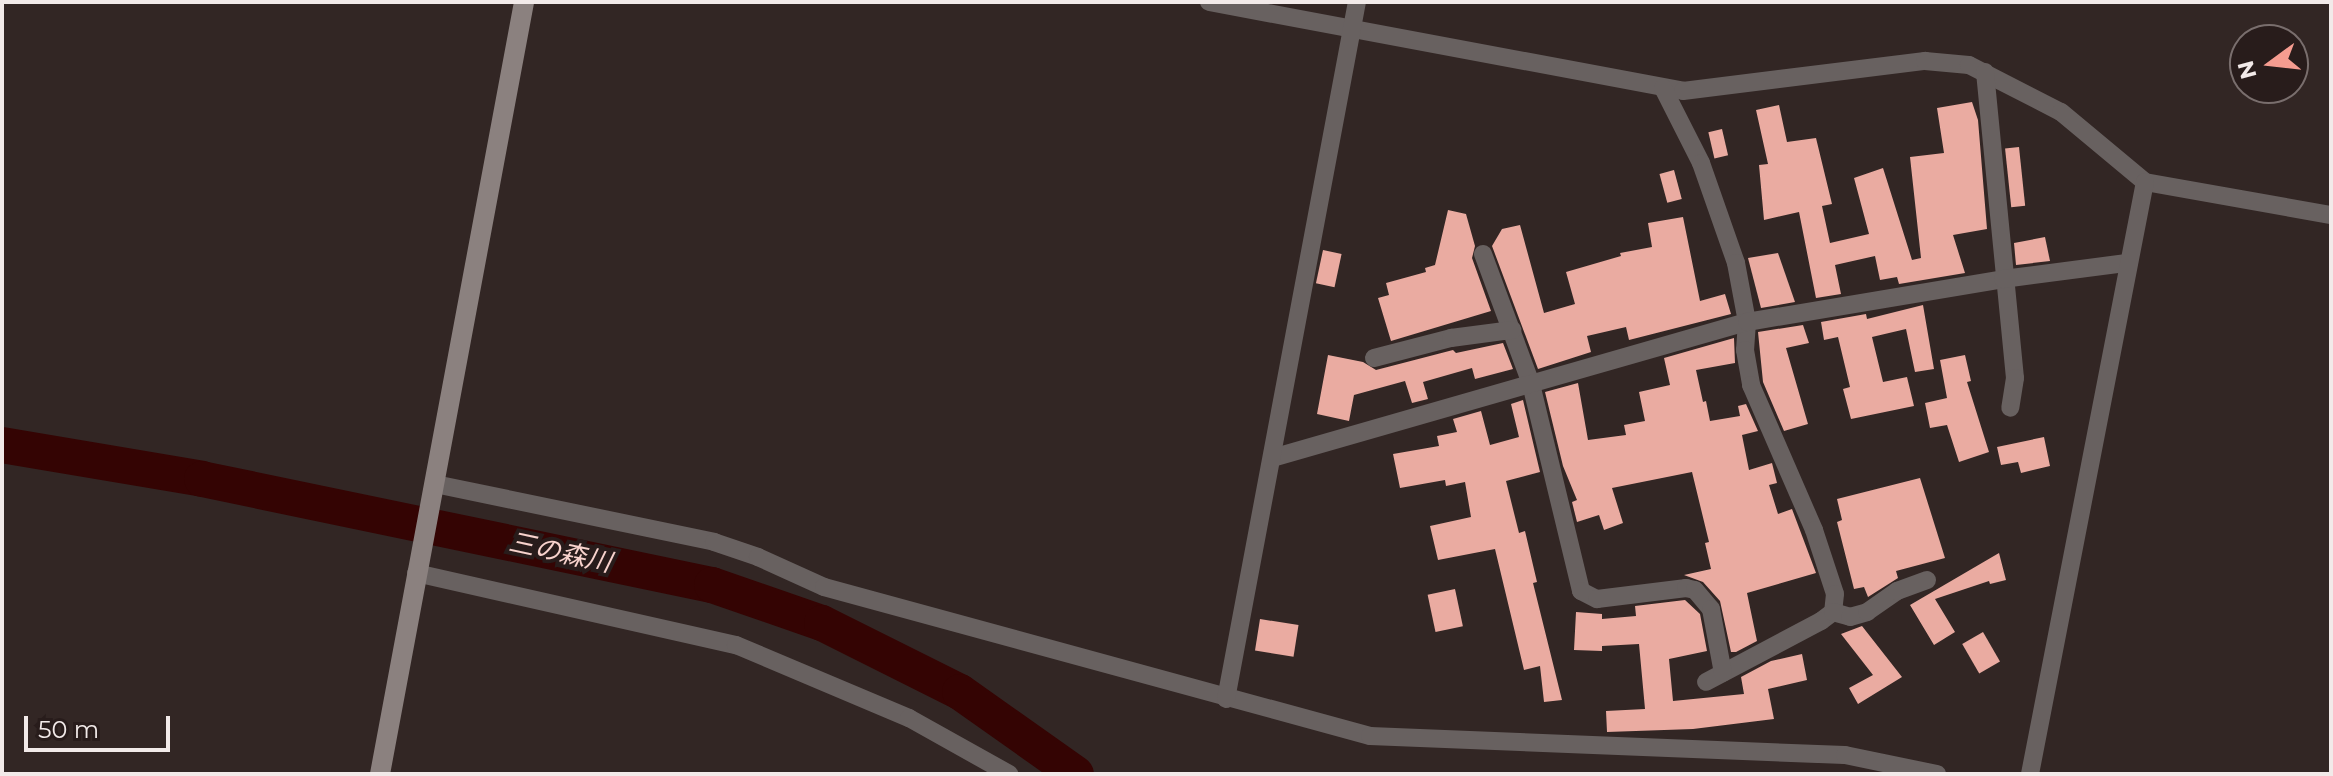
<!DOCTYPE html>
<meta charset="utf-8">
<style>
body{margin:0}
#map{position:relative;width:2333px;height:776px;overflow:hidden;background:#322624;font-family:Montserrat,"Noto Sans JP",sans-serif}
div>[style]{position:absolute}
[style*='--x']{left:calc(var(--x)*1px);top:calc(var(--y)*1px);width:calc(var(--w)*1px);rotate:calc(var(--a)*1deg)}
.river>*{height:36px;margin:-18px;padding:0 18px;transform-origin:18px;border-radius:18px;background:#340403}
.building>*{inset:0;background:#eaaba1;transform-origin:0 0}
.street>*{height:18px;margin:-9px;padding:0 9px;transform-origin:9px;border-radius:9px;background:#686160}
.secondary>*{height:20px;margin:-10px;padding:0 10px;transform-origin:10px;border-radius:10px;background:#8b817f}
span{translate:-50% -50%;white-space:nowrap;text-align:center;line-height:1.15;-webkit-text-stroke:8px #281c1b;paint-order:stroke}
.water-label{font-size:26px;color:#f8d3cd;font-style:italic}
.frame{position:absolute;inset:0;border:4px solid #f2eae9;pointer-events:none}
.north{position:absolute;left:2229px;top:24px;width:80px;height:80px;box-sizing:border-box;background:#281c1b;border:2px solid #796e6d;border-radius:50%;rotate:255deg;font-size:22px;font-weight:700;line-height:32px;text-align:center;color:#f2eae9}
.north::after{content:'';display:block;margin:auto;width:28px;height:36px;background:#f59c90;clip-path:polygon(50% 0,100% 100%,50% 72%,0 100%)}
.scale{position:absolute;left:24px;top:716px;width:146px;height:36px;box-sizing:border-box;border:4px solid #f2eae9;border-top:0;padding-left:10px;font-size:24px;line-height:28px;white-space:nowrap;color:#f2eae9;-webkit-text-stroke:6px #281c1b;paint-order:stroke}
</style>
<div id="map">
<div class="river">
<i style="--x:2;--y:445;--w:203;--a:9.6"></i>
<i style="--x:202;--y:479;--w:521;--a:11.74"></i>
<i style="--x:712;--y:585;--w:116;--a:19.1"></i>
<i style="--x:822;--y:623;--w:154;--a:26.6"></i>
<i style="--x:960;--y:692;--w:142;--a:35.3"></i>
</div>
<div class="building">
<i style="clip-path:polygon(1972px 102px,1978px 120px,1987px 229px,1953px 235px,1965px 273px,1899px 284px,1897px 277px,1880px 280px,1875px 256px,1835px 265px,1841px 294px,1816px 298px,1799px 212px,1764px 220px,1759px 165px,1768px 164px,1756px 110px,1779px 105px,1787px 142px,1816px 138px,1832px 204px,1822px 206px,1830px 243px,1869px 234px,1854px 178px,1883px 168px,1912px 260px,1921px 258px,1910px 157px,1944px 153px,1937px 108px)"></i>
<i style="left:1722px;top:129px;width:27px;height:14px;rotate:77deg"></i>
<i style="left:2019px;top:147px;width:59px;height:14px;rotate:84deg"></i>
<i style="left:1674px;top:170px;width:30px;height:15px;rotate:75deg"></i>
<i style="clip-path:polygon(1448px 210px,1466px 214px,1475px 246px,1472px 258px,1491px 311px,1391px 341px,1378px 298px,1389px 295px,1386px 283px,1426px 272px,1425px 268px,1435px 265px)"></i>
<i style="clip-path:polygon(1683px 217px,1700px 301px,1725px 294px,1731px 314px,1629px 340px,1626px 327px,1587px 336px,1591px 352px,1538px 369px,1492px 246px,1502px 229px,1520px 225px,1544px 313px,1575px 304px,1566px 272px,1621px 256px,1620px 253px,1652px 247px,1648px 223px)"></i>
<i style="clip-path:polygon(2045px 237px,2050px 261px,2016px 265px,2014px 243px)"></i>
<i style="left:1323px;top:250px;width:19px;height:34px;rotate:12deg"></i>
<i style="clip-path:polygon(1778px 253px,1795px 302px,1761px 308px,1748px 258px)"></i>
<i style="clip-path:polygon(1923px 305px,1934px 369px,1915px 372px,1906px 329px,1872px 337px,1883px 382px,1907px 377px,1914px 406px,1851px 419px,1843px 389px,1850px 387px,1838px 337px,1824px 340px,1821px 322px,1866px 314px,1867px 319px)"></i>
<i style="clip-path:polygon(1803px 325px,1809px 343px,1786px 348px,1808px 424px,1784px 431px,1763px 382px,1758px 332px)"></i>
<i style="clip-path:polygon(1734px 338px,1735px 363px,1696px 370px,1703px 402px,1706px 401px,1710px 421px,1740px 416px,1738px 406px,1746px 404px,1758px 431px,1742px 435px,1749px 470px,1772px 463px,1777px 483px,1769px 485px,1778px 514px,1792px 509px,1816px 573px,1747px 593px,1757px 641px,1736px 652px,1731px 652px,1720px 601px,1703px 582px,1684px 575px,1711px 569px,1705px 543px,1709px 542px,1692px 472px,1612px 488px,1623px 523px,1604px 530px,1599px 515px,1577px 522px,1572px 502px,1577px 500px,1563px 466px,1545px 392px,1578px 383px,1588px 440px,1626px 435px,1624px 425px,1645px 421px,1639px 392px,1670px 385px,1664px 358px)"></i>
<i style="clip-path:polygon(1503px 343px,1513px 369px,1475px 379px,1472px 368px,1423px 382px,1428px 399px,1412px 403px,1405px 381px,1354px 395px,1349px 421px,1317px 414px,1328px 355px,1363px 362px,1376px 370px,1453px 350px,1456px 353px)"></i>
<i style="clip-path:polygon(1965px 355px,1971px 381px,1967px 382px,1989px 452px,1959px 462px,1947px 425px,1930px 428px,1925px 403px,1947px 398px,1940px 360px)"></i>
<i style="clip-path:polygon(1523px 400px,1540px 472px,1506px 481px,1519px 533px,1525px 531px,1537px 582px,1533px 583px,1562px 700px,1544px 702px,1540px 666px,1524px 670px,1495px 549px,1438px 560px,1430px 526px,1471px 517px,1465px 482px,1446px 486px,1445px 480px,1400px 488px,1393px 454px,1439px 446px,1437px 436px,1457px 432px,1453px 419px,1481px 411px,1490px 445px,1519px 437px,1511px 404px)"></i>
<i style="clip-path:polygon(2044px 437px,2050px 466px,2021px 473px,2018px 462px,2001px 465px,1997px 447px)"></i>
<i style="clip-path:polygon(1920px 478px,1945px 558px,1896px 571px,1898px 578px,1868px 597px,1864px 587px,1854px 589px,1837px 522px,1842px 520px,1837px 499px)"></i>
<i style="clip-path:polygon(1999px 553px,2006px 580px,1990px 584px,1989px 581px,1935px 599px,1955px 632px,1934px 645px,1910px 605px)"></i>
<i style="left:1455px;top:589px;width:38px;height:28px;rotate:78deg"></i>
<i style="clip-path:polygon(1685px 600px,1700px 614px,1707px 651px,1669px 659px,1673px 701px,1744px 694px,1741px 677px,1771px 661px,1802px 654px,1807px 680px,1768px 689px,1774px 719px,1693px 729px,1607px 732px,1606px 711px,1645px 709px,1639px 644px,1602px 646px,1602px 651px,1574px 650px,1576px 612px,1602px 614px,1602px 619px,1636px 616px,1635px 606px)"></i>
<i style="left:1260px;top:619px;width:39px;height:32px;rotate:9deg"></i>
<i style="clip-path:polygon(1862px 626px,1902px 677px,1858px 704px,1849px 688px,1873px 675px,1841px 634px)"></i>
<i style="left:1983px;top:632px;width:34px;height:24px;rotate:60deg"></i>
</div>
<div class="street">
<i style="--x:1209;--y:2;--w:482;--a:10.6"></i>
<i style="--x:1683;--y:91;--w:244;--a:-7.1"></i>
<i style="--x:1925;--y:61;--w:44;--a:5.2"></i>
<i style="--x:1969;--y:65;--w:103;--a:27.1"></i>
<i style="--x:2061;--y:112;--w:109;--a:39.8"></i>
<i style="--x:2145;--y:182;--w:189;--a:10.1"></i>
<i style="--x:1985;--y:72;--w:307;--a:84.4"></i>
<i style="--x:2015;--y:378;--w:30;--a:99"></i>
<i style="--x:1663;--y:88;--w:84;--a:63.1"></i>
<i style="--x:1701;--y:163;--w:106;--a:70.7"></i>
<i style="--x:1736;--y:263;--w:60;--a:79.4"></i>
<i style="--x:1747;--y:322;--w:28;--a:94"></i>
<i style="--x:1745;--y:350;--w:36;--a:80"></i>
<i style="--x:1751;--y:385;--w:158;--a:66.5"></i>
<i style="--x:1814;--y:530;--w:67;--a:71.8"></i>
<i style="--x:1835;--y:594;--w:18;--a:96"></i>
<i style="--x:1833;--y:612;--w:15;--a:143"></i>
<i style="--x:1821;--y:621;--w:130;--a:152.1"></i>
<i style="--x:1483;--y:254;--w:139;--a:69.7"></i>
<i style="--x:1531;--y:384;--w:213;--a:76.4"></i>
<i style="--x:1581;--y:591;--w:18;--a:27"></i>
<i style="--x:1597;--y:599;--w:90;--a:-7"></i>
<i style="--x:1686;--y:588;--w:9;--a:13"></i>
<i style="--x:1695;--y:590;--w:25;--a:50"></i>
<i style="--x:1711;--y:609;--w:65;--a:79.4"></i>
<i style="--x:1374;--y:358;--w:80;--a:-14.6"></i>
<i style="--x:1451;--y:338;--w:62;--a:-7.5"></i>
<i style="--x:1272;--y:458;--w:494;--a:-16"></i>
<i style="--x:1747;--y:322;--w:260;--a:-9.5"></i>
<i style="--x:2003;--y:279;--w:125;--a:-7.4"></i>
<i style="--x:435;--y:484;--w:285;--a:11.7"></i>
<i style="--x:714;--y:542;--w:46;--a:18.8"></i>
<i style="--x:758;--y:557;--w:72;--a:24.4"></i>
<i style="--x:824;--y:587;--w:566;--a:15.26"></i>
<i style="--x:1370;--y:736;--w:475;--a:2.3"></i>
<i style="--x:1845;--y:755;--w:94;--a:11.7"></i>
<i style="--x:416;--y:573;--w:328;--a:12.7"></i>
<i style="--x:736;--y:645;--w:188;--a:22.9"></i>
<i style="--x:909;--y:718;--w:115;--a:29.2"></i>
<i style="--x:1833;--y:612;--w:18;--a:16"></i>
<i style="--x:1850;--y:617;--w:18;--a:-16"></i>
<i style="--x:1867;--y:612;--w:37;--a:-35"></i>
<i style="--x:1897;--y:591;--w:32;--a:-20"></i>
<i style="--x:1226;--y:699;--w:709;--a:-79.36"></i>
<i style="--x:2030;--y:774;--w:603;--a:-79.01"></i>
</div>
<div class="secondary">
<i style="--x:380;--y:774;--w:785;--a:-79.43"></i>
</div>
<div class="water-label">
<span style="left:560px;top:553px;rotate:12deg">三の森川</span>
</div>
<div class="frame"></div>
<div class="north">N</div>
<div class="scale">50 m</div>
</div>
